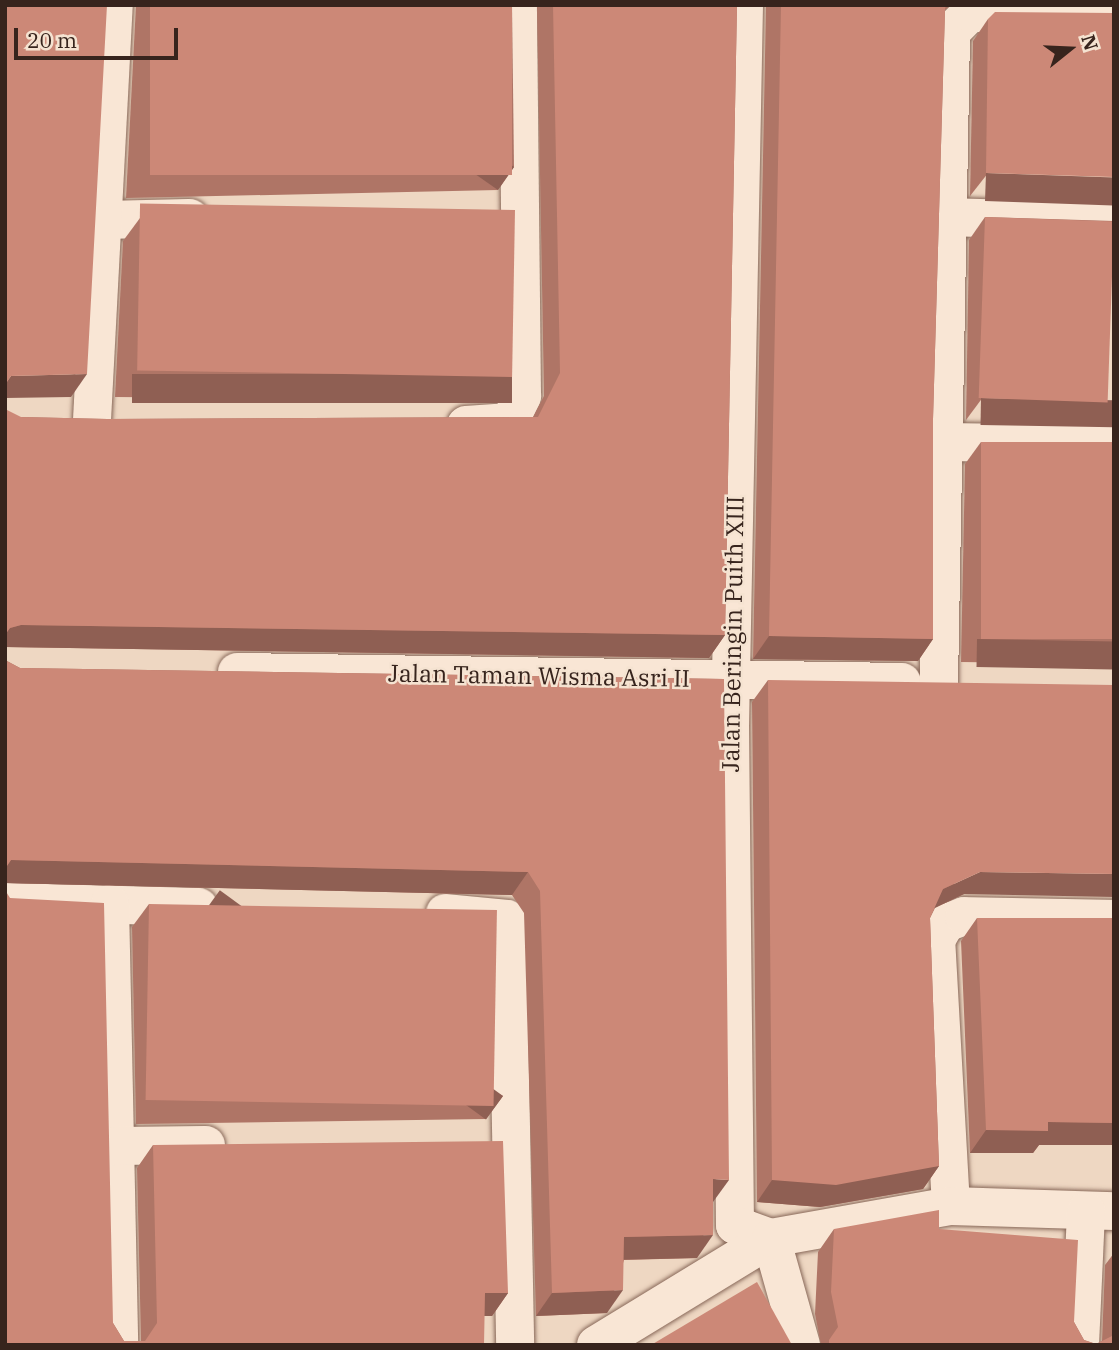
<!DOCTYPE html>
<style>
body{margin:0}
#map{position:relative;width:1119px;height:1350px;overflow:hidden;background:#eed7c2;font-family:"IBM Plex Serif",serif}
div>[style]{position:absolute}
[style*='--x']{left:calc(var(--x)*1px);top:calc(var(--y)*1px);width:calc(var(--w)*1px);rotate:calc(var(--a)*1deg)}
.roads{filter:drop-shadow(0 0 2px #886859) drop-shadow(0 0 2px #886859)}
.minor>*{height:38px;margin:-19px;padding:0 19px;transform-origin:19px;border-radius:19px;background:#f9e6d5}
.wall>*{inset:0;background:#af7566}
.shaded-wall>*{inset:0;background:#8f5f53;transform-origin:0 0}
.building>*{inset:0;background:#c87;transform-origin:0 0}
span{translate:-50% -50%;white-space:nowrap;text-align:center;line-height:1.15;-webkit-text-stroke:5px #f5e3d1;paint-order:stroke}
.street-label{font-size:24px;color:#37241d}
.frame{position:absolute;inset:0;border:7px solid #37241d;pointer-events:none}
.north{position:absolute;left:1035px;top:14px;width:70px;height:70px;-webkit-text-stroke:5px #f5e3d1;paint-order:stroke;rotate:72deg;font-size:19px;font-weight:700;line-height:28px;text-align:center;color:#37241d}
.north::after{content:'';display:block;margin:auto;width:24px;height:32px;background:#37241d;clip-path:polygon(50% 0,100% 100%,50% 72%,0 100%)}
.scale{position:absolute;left:14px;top:28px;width:164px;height:32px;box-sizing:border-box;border:4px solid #37241d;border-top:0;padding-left:9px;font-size:21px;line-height:24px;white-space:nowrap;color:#37241d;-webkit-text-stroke:5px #f5e3d1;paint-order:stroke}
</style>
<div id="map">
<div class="roads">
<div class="minor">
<i style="--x:744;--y:5;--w:720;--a:91.11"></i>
<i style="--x:730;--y:725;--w:500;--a:89.43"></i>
<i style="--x:735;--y:1225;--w:38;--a:20"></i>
<i style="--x:771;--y:1238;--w:111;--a:74.3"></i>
<i style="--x:948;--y:217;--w:166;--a:1.7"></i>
<i style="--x:102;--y:220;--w:88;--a:-1.3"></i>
<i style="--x:92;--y:420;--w:416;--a:-87"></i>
<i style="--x:466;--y:425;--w:44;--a:-3.9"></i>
<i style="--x:510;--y:422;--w:29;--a:-65"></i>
<i style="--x:522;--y:396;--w:391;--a:-90.6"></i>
<i style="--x:939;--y:442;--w:175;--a:0.7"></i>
<i style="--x:237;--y:672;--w:665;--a:0.86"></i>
<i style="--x:939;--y:683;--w:651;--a:-88.94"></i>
<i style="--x:951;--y:32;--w:27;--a:-45"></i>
<i style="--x:970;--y:13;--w:144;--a:0.4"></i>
<i style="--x:5;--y:902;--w:194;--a:1.5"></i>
<i style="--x:110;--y:904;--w:441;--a:88.8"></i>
<i style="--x:445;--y:913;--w:62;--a:5.5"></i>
<i style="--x:507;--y:919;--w:426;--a:88.9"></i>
<i style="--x:115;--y:1146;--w:91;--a:-0.6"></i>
<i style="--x:951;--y:1206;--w:266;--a:-93.2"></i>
<i style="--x:936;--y:940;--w:20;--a:-60"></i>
<i style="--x:946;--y:923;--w:19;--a:-21"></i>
<i style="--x:964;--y:916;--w:150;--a:1.1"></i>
<i style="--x:596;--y:1345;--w:205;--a:-31.4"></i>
<i style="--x:771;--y:1238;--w:183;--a:-10.1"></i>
<i style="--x:951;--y:1206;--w:163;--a:1.8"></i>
<i style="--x:1080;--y:1345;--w:134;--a:-87.4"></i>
</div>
</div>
<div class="wall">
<i style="clip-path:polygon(136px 5px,512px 5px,514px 167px,498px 190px,126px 198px)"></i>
<i style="clip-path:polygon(537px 5px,737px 5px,725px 635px,709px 658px,5px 647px,21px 417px,107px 419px,533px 417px,544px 396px)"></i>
<i style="clip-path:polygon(766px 5px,951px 5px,945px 10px,933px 419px,933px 639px,918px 661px,753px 659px)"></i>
<i style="clip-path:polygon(1114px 13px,970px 196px,973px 41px,988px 19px)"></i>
<i style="clip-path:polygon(985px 217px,1114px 221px,966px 420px,969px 240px)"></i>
<i style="clip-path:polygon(140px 218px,496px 400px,115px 397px,123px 241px)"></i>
<i style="clip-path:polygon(981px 442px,1114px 443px,1114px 664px,961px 662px,965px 464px)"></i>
<i style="clip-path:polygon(5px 660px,20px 668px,724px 679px,713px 1202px,697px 1258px,624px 1260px,607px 1313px,536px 1316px,524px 913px,512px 895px,5px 883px)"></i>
<i style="clip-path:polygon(768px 680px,964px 894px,935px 908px,930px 918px,939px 1166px,923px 1189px,820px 1207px,757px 1202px,752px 702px)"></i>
<i style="clip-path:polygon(149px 904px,503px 1096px,486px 1119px,136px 1124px,132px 927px)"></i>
<i style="clip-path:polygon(977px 918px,1114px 918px,1114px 1145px,1039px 1145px,1033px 1153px,970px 1153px,961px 941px)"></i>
<i style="clip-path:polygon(153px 1145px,508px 1293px,492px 1316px,484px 1316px,484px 1345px,5px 1345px,113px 1323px,124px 1341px,141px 1341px,137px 1168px)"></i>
<i style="clip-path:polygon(834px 1229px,939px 1229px,1074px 1322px,1084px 1340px,1096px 1344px,1102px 1341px,1105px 1265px,1114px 1253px,1114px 1345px,821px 1345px,815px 1314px,818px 1252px)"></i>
</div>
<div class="shaded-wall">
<i style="left:514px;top:167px;width:28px;height:373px;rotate:125deg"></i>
<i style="left:986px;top:173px;width:128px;height:28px;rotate:2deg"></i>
<i style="clip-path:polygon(87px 374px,71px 397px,5px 398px,5px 384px,11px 376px)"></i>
<i style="left:132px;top:374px;width:380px;height:29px"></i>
<i style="left:981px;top:398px;width:133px;height:27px;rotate:1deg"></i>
<i style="clip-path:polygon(21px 625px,725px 635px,709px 658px,5px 647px,5px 634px,10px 628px)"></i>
<i style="clip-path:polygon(769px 636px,933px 639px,918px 661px,753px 659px)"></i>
<i style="left:977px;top:639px;width:137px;height:28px;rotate:1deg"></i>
<i style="clip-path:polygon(11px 860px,528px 872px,512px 895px,5px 883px,5px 868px)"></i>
<i style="clip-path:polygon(980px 872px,1114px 874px,1114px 897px,964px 894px,928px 911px,943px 889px)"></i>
<i style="left:503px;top:1096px;width:29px;height:350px;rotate:126deg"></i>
<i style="clip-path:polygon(1048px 1122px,1114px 1123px,1114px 1145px,1039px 1145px,1033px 1153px,970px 1153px,986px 1130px)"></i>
<i style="clip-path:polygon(939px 1166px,923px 1189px,820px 1207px,757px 1202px,772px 1180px)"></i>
<i style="clip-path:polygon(713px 1179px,729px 1180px,713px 1202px)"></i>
<i style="clip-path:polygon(713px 1235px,697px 1258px,608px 1260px,624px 1237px)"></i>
<i style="clip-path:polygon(623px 1290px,607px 1313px,536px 1316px,552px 1293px)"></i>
<i style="clip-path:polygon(485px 1293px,508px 1293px,492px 1316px,469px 1316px)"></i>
</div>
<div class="building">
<i style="clip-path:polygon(5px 5px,107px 5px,87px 374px,11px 376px,5px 385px)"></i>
<i style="left:150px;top:5px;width:362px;height:170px"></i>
<i style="clip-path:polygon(553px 5px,737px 5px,725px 635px,21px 625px,10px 628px,5px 635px,5px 409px,21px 417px,107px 419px,538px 417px,560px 373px)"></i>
<i style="clip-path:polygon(781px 5px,946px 5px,945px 9px,933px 419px,933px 639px,769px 636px)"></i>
<i style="clip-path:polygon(995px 12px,1114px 13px,1114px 177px,986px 173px,988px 19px)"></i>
<i style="left:515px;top:210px;width:167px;height:375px;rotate:91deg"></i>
<i style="left:985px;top:217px;width:129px;height:181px;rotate:2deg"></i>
<i style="left:981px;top:442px;width:133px;height:197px"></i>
<i style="clip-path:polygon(5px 660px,20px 668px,724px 679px,729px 1180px,713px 1179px,713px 1235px,624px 1237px,623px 1290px,552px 1293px,540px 891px,528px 872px,11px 860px,5px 869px)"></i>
<i style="clip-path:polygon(768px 680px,1114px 685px,1114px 874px,980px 872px,943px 889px,930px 918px,939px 1166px,836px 1185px,772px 1180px)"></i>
<i style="clip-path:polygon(5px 890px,10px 898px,104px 903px,113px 1323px,124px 1341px,145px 1341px,157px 1323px,153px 1145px,503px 1141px,508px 1293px,485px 1293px,484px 1345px,5px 1345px)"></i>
<i style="left:149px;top:904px;width:348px;height:196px;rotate:1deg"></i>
<i style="clip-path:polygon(977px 918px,1114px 918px,1114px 1123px,1048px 1122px,1048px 1131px,986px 1130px)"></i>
<i style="clip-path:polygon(939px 1210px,939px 1229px,1078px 1240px,1074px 1322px,1084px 1340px,1096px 1344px,1114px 1335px,1114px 1345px,829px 1345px,829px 1340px,838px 1327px,831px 1292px,834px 1229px)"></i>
<i style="clip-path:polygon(757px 1282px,792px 1345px,651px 1345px)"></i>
</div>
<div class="street-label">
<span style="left:733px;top:634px;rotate:-89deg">Jalan Beringin Puith XIII</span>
<span style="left:539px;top:676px;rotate:1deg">Jalan Taman Wisma Asri II</span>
</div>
<div class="frame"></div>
<div class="north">N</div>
<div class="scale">20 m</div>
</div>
